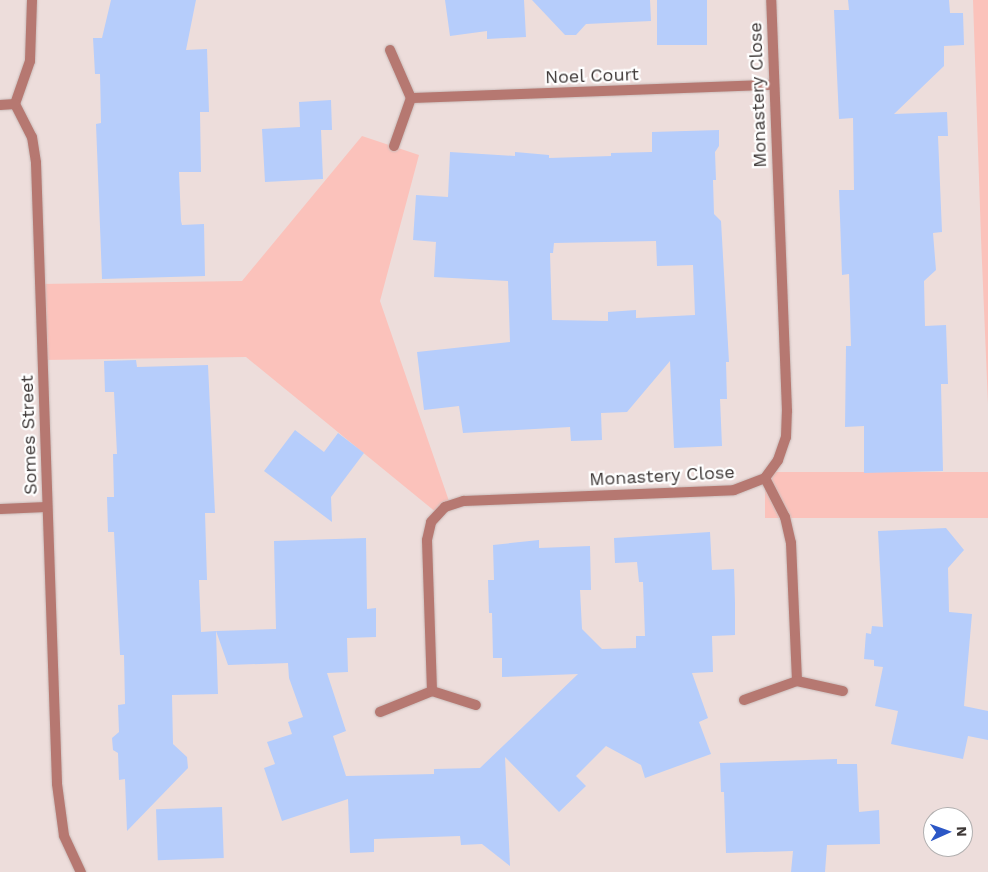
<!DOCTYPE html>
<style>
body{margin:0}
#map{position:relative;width:988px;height:872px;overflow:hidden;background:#eddddb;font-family:"Work Sans",sans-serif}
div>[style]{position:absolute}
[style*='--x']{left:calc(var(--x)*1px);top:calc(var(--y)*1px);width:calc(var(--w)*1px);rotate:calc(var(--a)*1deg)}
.green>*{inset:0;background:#fbc2bb;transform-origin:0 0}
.building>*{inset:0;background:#b6cdfb;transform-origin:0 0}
.roads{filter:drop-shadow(0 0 1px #cabcba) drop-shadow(0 0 1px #cabcba)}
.street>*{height:10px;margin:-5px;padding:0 5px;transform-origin:5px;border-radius:5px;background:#b67871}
span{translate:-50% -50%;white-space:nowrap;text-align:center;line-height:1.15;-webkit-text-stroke:4.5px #fff;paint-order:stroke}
.street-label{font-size:18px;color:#3d3736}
.north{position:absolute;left:923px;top:807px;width:50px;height:50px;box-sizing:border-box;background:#fff;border:1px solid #b1afaf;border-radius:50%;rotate:88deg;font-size:14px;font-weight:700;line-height:20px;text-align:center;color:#3d3736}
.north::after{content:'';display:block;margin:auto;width:18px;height:22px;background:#2c57c6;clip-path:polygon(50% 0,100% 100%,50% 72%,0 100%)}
</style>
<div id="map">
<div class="green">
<i style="clip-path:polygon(973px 0,988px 0,988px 404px,981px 238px)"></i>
<i style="clip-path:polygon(362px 136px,419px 155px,380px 301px,450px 504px,437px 513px,246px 357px,43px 360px,40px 284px,242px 281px)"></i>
<i style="left:988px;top:472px;width:46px;height:223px;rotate:90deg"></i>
</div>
<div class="building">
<i style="clip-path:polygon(111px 0,196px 0,186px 50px,207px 49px,209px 112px,200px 112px,201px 172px,179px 172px,181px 221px,182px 225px,204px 224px,205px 276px,102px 279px,96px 124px,101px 123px,100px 74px,95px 74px,93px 38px,102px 38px)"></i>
<i style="clip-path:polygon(445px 0,524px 0,526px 37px,487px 39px,487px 31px,450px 36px)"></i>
<i style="clip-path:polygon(532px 0,650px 0,651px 21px,586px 24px,576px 35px,565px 35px)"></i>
<i style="left:657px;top:0;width:50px;height:45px"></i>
<i style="clip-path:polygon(848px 0,949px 0,950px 13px,963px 13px,964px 45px,944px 46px,944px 66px,894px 114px,947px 112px,948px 136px,938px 136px,942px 232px,933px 233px,936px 270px,924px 281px,925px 326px,946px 325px,948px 384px,941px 384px,943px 471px,864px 473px,864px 426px,845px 427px,846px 346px,851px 346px,849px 274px,842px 275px,839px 190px,854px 190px,853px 118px,839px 119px,834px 10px,849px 10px)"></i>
<i style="clip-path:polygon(331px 100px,332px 130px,321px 130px,323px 179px,265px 182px,262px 129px,300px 127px,299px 102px)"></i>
<i style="clip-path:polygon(evenodd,719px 130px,719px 146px,715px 152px,716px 180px,713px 180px,714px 214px,721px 221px,729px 362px,726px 362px,727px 399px,720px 399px,722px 446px,674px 448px,670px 361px,627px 412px,601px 413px,602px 440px,571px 441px,570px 427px,463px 433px,459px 406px,424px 410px,417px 352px,510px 342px,508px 281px,434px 277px,436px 242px,413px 240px,416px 195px,448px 197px,450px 152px,515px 156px,515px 152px,549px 155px,549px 158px,611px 156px,611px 153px,652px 152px,652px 132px,719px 130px,656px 241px,657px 266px,693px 265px,695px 315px,636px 318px,636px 310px,608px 312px,608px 321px,552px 320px,550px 253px,553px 253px,554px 243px,656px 241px)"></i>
<i style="clip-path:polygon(136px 360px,137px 367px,208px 365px,215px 513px,205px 513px,207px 580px,199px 580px,201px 632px,216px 631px,218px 694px,172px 695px,173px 744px,187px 757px,188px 768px,127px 831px,125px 779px,119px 780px,118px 753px,113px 750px,112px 738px,119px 732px,118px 705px,125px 704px,124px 655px,120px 655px,114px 532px,108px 532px,107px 497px,114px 497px,113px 454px,117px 454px,114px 392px,105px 392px,104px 361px)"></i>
<i style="clip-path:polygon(295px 430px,324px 452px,338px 433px,364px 453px,331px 497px,332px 522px,264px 471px)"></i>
<i style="clip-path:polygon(946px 528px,964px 550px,948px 568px,949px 612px,972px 614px,964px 706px,988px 711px,988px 740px,968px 736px,963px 759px,891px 744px,898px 711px,875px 706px,883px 667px,874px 666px,874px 660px,864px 659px,866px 633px,871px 634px,872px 626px,883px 627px,878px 531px)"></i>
<i style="clip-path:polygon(710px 532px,712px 570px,734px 569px,735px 603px,735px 635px,712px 636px,713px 672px,692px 673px,708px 718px,699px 722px,711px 754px,645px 778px,641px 765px,606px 746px,576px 776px,586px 786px,559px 812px,505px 757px,510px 866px,482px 844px,461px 845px,460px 836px,374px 839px,374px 852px,350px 853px,348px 799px,282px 821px,264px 768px,275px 764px,267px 742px,292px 734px,288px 722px,303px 717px,289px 678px,288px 663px,228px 665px,216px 631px,276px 629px,274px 541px,366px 538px,367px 609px,376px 608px,376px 637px,347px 638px,348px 672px,327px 673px,346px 731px,333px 736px,346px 776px,434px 774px,434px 769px,480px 768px,578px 674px,502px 677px,502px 658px,493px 658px,492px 613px,489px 613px,488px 580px,494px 580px,493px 545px,539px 540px,539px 548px,590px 546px,591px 590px,580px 590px,582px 629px,602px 649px,636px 648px,636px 636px,645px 636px,643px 582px,639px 582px,637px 562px,615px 563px,614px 538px)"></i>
<i style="clip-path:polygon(837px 759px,837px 764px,857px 764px,859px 812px,879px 810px,880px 844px,827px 845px,825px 872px,791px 872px,793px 851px,726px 853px,724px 792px,721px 792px,720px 763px)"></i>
<i style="left:222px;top:807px;width:51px;height:66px;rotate:88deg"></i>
</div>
<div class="roads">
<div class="street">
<i style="--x:32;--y:0;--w:61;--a:91.9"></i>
<i style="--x:30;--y:61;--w:46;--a:109.2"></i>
<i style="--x:15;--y:104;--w:37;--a:63"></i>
<i style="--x:32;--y:137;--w:26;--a:81"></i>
<i style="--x:36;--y:163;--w:621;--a:88.06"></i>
<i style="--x:57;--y:784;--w:52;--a:82.3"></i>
<i style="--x:64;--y:836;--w:40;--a:65"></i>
<i style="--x:390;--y:50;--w:52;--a:66.4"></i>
<i style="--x:411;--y:98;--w:51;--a:109.5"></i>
<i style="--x:411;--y:98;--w:363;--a:-2.1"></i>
<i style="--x:0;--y:105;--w:15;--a:-4"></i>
<i style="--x:765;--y:478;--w:44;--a:62.9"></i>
<i style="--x:785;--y:517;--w:27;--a:77"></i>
<i style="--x:791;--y:543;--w:138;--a:87.5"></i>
<i style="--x:0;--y:509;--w:47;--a:-2.4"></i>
<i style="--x:432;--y:691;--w:151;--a:-91.9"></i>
<i style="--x:427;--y:540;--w:18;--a:-77"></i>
<i style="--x:431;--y:522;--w:21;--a:-47"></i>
<i style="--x:445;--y:507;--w:20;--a:-18"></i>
<i style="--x:464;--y:501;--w:270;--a:-2.3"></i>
<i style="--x:734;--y:490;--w:33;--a:-21"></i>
<i style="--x:765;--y:478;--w:22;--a:-54"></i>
<i style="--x:778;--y:460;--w:24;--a:-71"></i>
<i style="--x:786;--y:437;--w:26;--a:-88"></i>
<i style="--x:787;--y:411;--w:411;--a:-92.2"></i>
<i style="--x:744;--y:700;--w:56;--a:-19.7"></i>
<i style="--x:797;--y:681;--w:47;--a:12.3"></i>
<i style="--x:380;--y:712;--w:56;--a:-22"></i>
<i style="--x:432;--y:691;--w:46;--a:17.7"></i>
</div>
</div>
<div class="street-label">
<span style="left:592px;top:76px;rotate:-2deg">Noel Court</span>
<span style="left:758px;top:95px;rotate:-92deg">Monastery Close</span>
<span style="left:29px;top:435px;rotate:-92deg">Somes Street</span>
<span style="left:662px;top:476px;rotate:-3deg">Monastery Close</span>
</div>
<div class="north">N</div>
</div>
